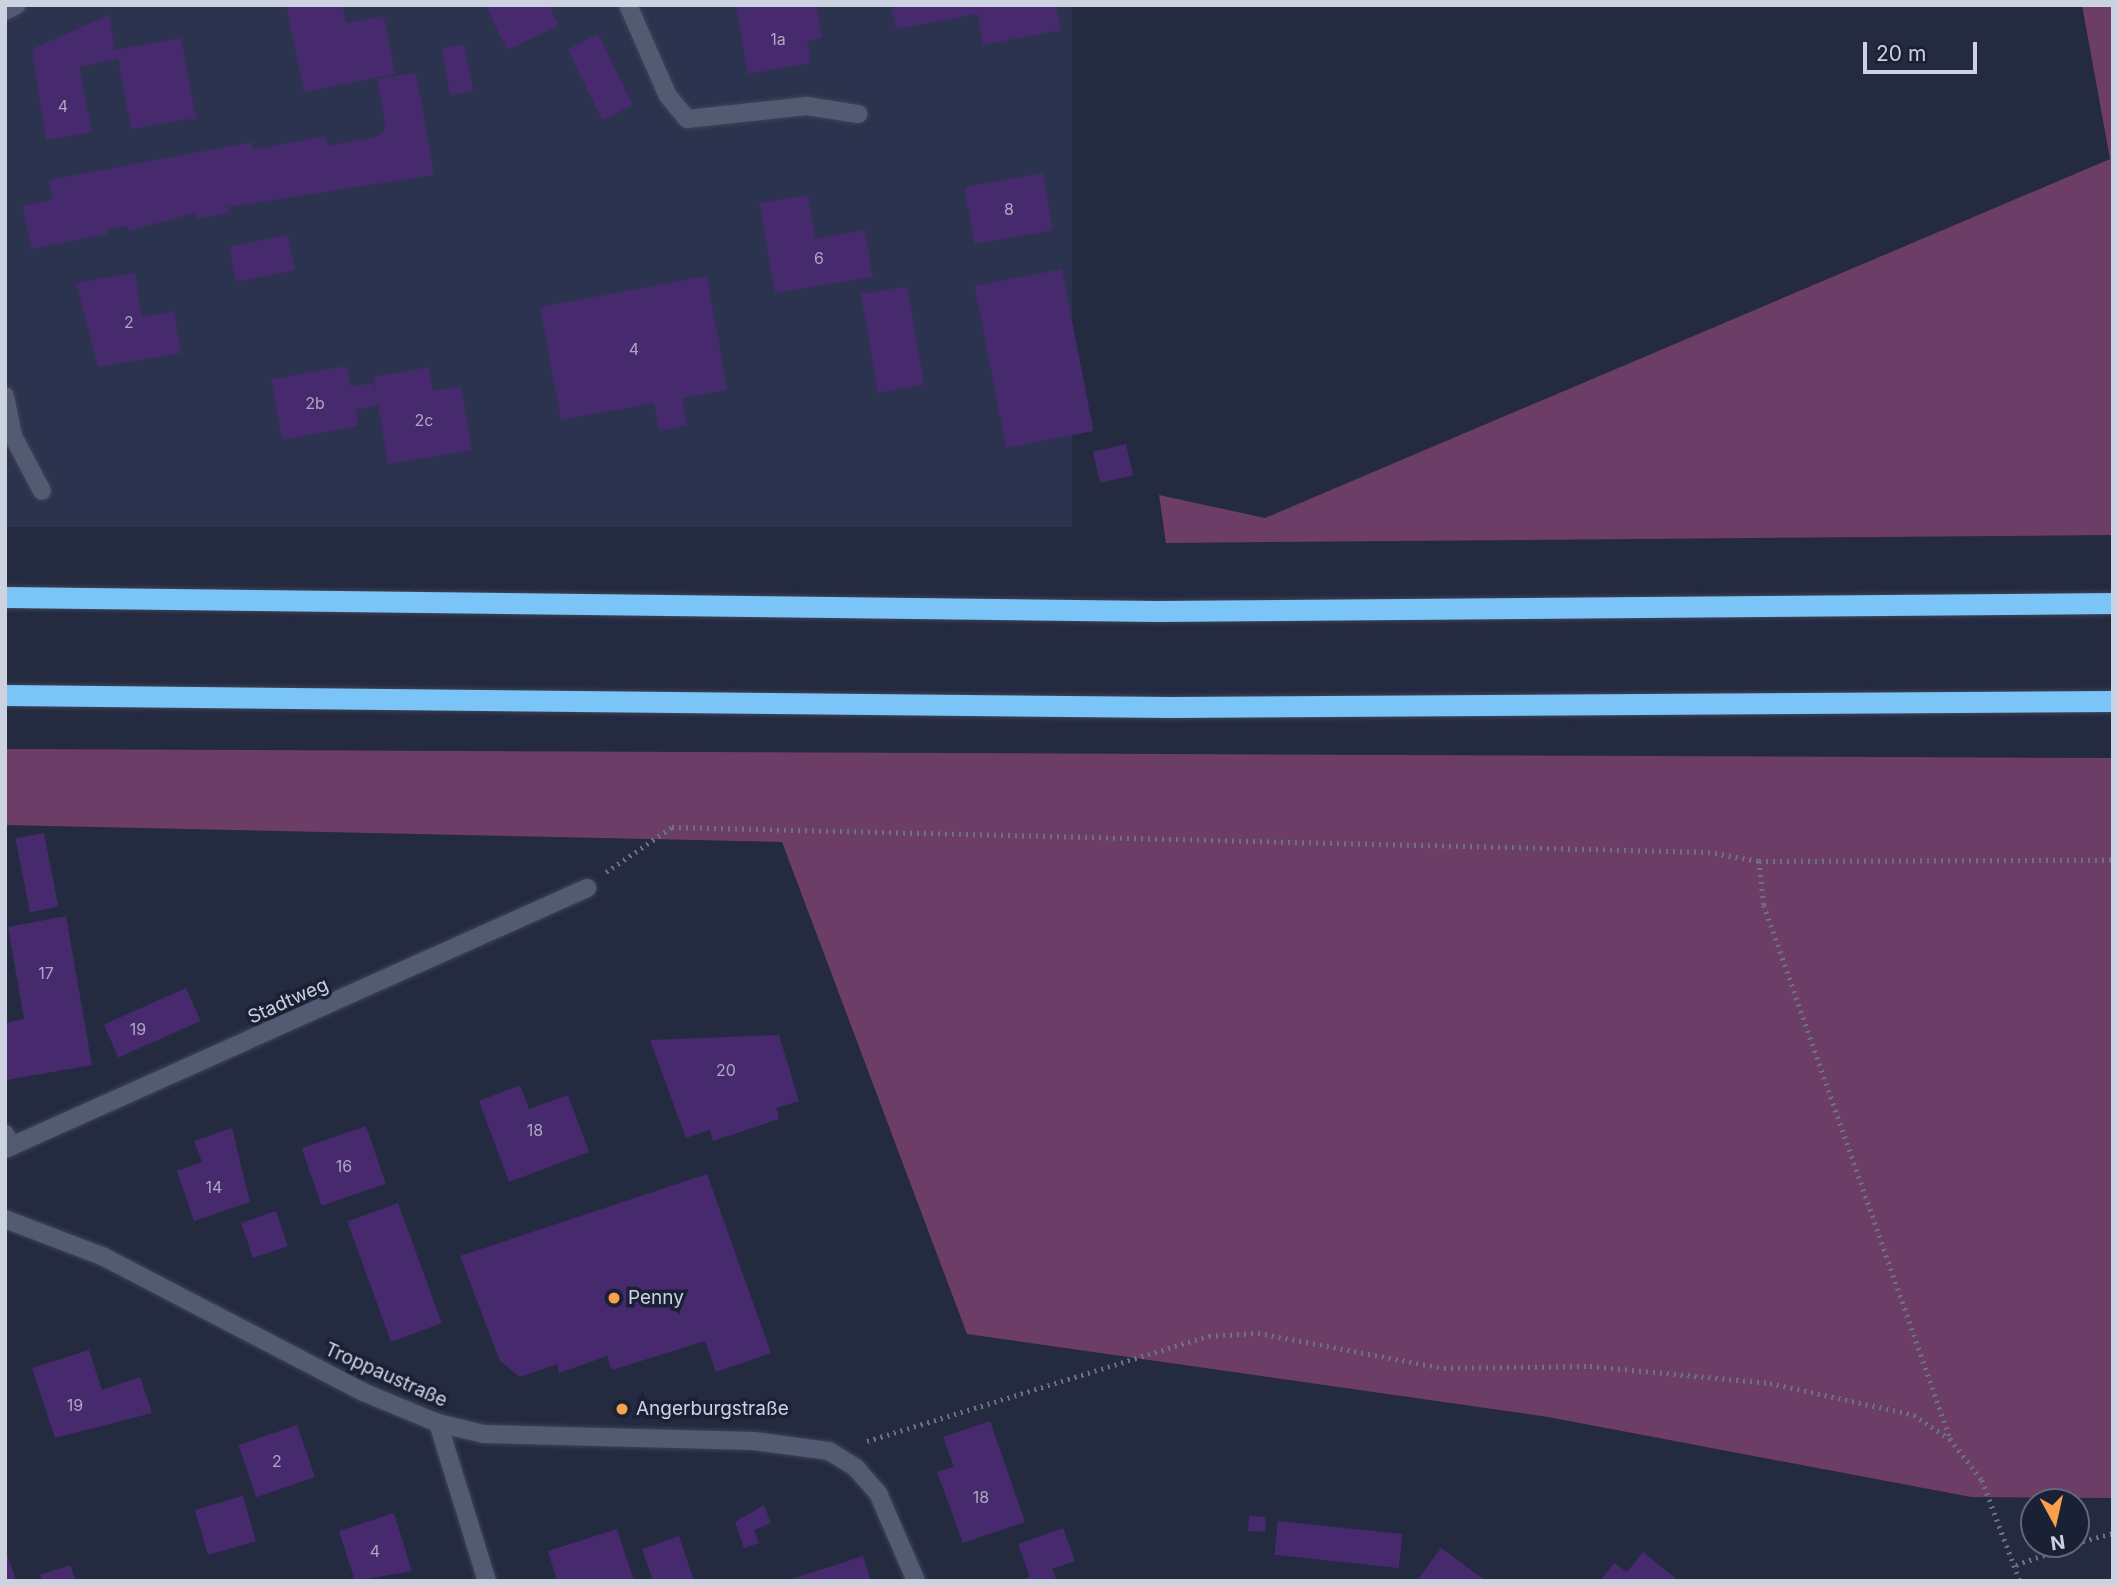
<!DOCTYPE html>
<meta charset="utf-8">
<style>
body{margin:0}
#map{position:relative;width:2118px;height:1586px;overflow:hidden;background:#242a40;font-family:Inter,sans-serif}
div>[style]{position:absolute}
[style*='--x']{left:calc(var(--x)*1px);top:calc(var(--y)*1px);width:calc(var(--w)*1px);rotate:calc(var(--a)*1deg)}
.built>*{inset:0;background:#2b334e;transform-origin:0 0}
.green>*{inset:0;background:#6c3d67}
.building>*{inset:0;background:#472a6d;transform-origin:0 0}
.path>*{height:4.5px;margin-top:-2.25px;transform-origin:0;background:repeating-linear-gradient(90deg,#6c7284 0 2px,transparent 0 7px)}
.roads{filter:drop-shadow(0 0 2px #3f4456) drop-shadow(0 0 2px #3f4456)}
.service>*{height:18px;margin:-9px;padding:0 9px;transform-origin:9px;border-radius:9px;background:#535b73}
.minor>*{height:18px;margin:-9px;padding:0 9px;transform-origin:9px;border-radius:9px;background:#535b73}
.motorway>*{height:21px;margin:-10.5px;padding:0 10.5px;transform-origin:10.5px;border-radius:10.5px;background:#7ac4f7}
.dots>*{width:19px;height:19px;translate:-50% -50%;box-sizing:border-box;border:4px solid #1a2135;border-radius:50%}
span{translate:-50% -50%;white-space:nowrap;text-align:center;line-height:1.15;-webkit-text-stroke:7px #1a2135;paint-order:stroke}
.number-label{font-size:16px;color:#aca8c3}
.number-label span{-webkit-text-stroke-width:0}
.street-label{font-size:19px;color:#cdd2e0}
.poi-label{font-size:19px;color:#cdd2e0}
.left{translate:0 -50%;text-align:left}
.frame{position:absolute;inset:0;border:7px solid #cdd2e0;pointer-events:none}
.north{position:absolute;left:2020px;top:1488px;width:70px;height:70px;box-sizing:border-box;background:#1a2135;border:2px solid #626879;border-radius:50%;rotate:172deg;font-size:19px;font-weight:700;line-height:28px;text-align:center;color:#cdd2e0}
.north::after{content:'';display:block;margin:auto;width:24px;height:32px;background:#f8a04b;clip-path:polygon(50% 0,100% 100%,50% 72%,0 100%)}
.scale{position:absolute;left:1863px;top:42px;width:114px;height:32px;box-sizing:border-box;border:4px solid #cdd2e0;border-top:0;padding-left:9px;font-size:21px;line-height:24px;white-space:nowrap;color:#cdd2e0;-webkit-text-stroke:5px #1a2135;paint-order:stroke}
</style>
<div id="map">
<div class="built">
<i style="left:5px;top:5px;width:1067px;height:522px"></i>
</div>
<div class="green">
<i style="clip-path:polygon(2082px 5px,2113px 5px,2113px 535px,1166px 543px,1159px 495px,1265px 518px,2110px 159px)"></i>
<i style="clip-path:polygon(5px 749px,2113px 758px,2113px 1498px,1971px 1497px,1548px 1417px,967px 1334px,782px 842px,5px 825px)"></i>
</div>
<div class="building">
<i style="clip-path:polygon(286px 5px,342px 5px,346px 23px,384px 16px,395px 74px,304px 92px)"></i>
<i style="clip-path:polygon(493px 5px,549px 5px,559px 26px,507px 50px,487px 8px)"></i>
<i style="clip-path:polygon(736px 5px,817px 5px,822px 38px,807px 41px,811px 63px,748px 74px)"></i>
<i style="clip-path:polygon(891px 5px,1056px 5px,1061px 30px,983px 45px,978px 14px,896px 29px)"></i>
<i style="clip-path:polygon(109px 15px,115px 50px,181px 38px,196px 118px,131px 129px,118px 59px,79px 67px,92px 132px,46px 140px,32px 49px)"></i>
<i style="left:598px;top:34px;width:79px;height:34px;rotate:64deg"></i>
<i style="left:464px;top:44px;width:48px;height:23px;rotate:79deg"></i>
<i style="clip-path:polygon(416px 73px,434px 175px,228px 207px,229px 213px,196px 219px,195px 213px,128px 231px,128px 226px,107px 229px,107px 234px,31px 249px,23px 206px,53px 200px,49px 180px,252px 142px,253px 150px,325px 136px,327px 146px,376px 137px,386px 128px,377px 79px)"></i>
<i style="left:1043px;top:173px;width:58px;height:80px;rotate:80deg"></i>
<i style="clip-path:polygon(808px 195px,815px 239px,865px 230px,873px 277px,775px 293px,759px 203px)"></i>
<i style="left:288px;top:235px;width:36px;height:60px;rotate:79deg"></i>
<i style="left:1062px;top:269px;width:165px;height:89px;rotate:79deg"></i>
<i style="clip-path:polygon(135px 273px,142px 317px,174px 311px,181px 353px,98px 367px,76px 283px)"></i>
<i style="clip-path:polygon(707px 276px,727px 390px,682px 398px,687px 425px,659px 431px,654px 403px,561px 420px,540px 307px)"></i>
<i style="left:907px;top:286px;width:100px;height:47px;rotate:80deg"></i>
<i style="clip-path:polygon(347px 366px,351px 387px,372px 383px,376px 398px,373px 377px,429px 367px,433px 391px,461px 386px,472px 450px,388px 464px,378px 405px,355px 410px,358px 426px,282px 440px,271px 379px)"></i>
<i style="left:1126px;top:444px;width:32px;height:34px;rotate:77deg"></i>
<i style="left:44px;top:833px;width:75px;height:29px;rotate:79deg"></i>
<i style="clip-path:polygon(66px 916px,92px 1065px,7px 1080px,5px 1023px,24px 1019px,8px 927px)"></i>
<i style="left:186px;top:988px;width:36px;height:90px;rotate:66deg"></i>
<i style="clip-path:polygon(779px 1035px,799px 1101px,776px 1108px,779px 1119px,713px 1141px,710px 1130px,686px 1138px,650px 1040px)"></i>
<i style="clip-path:polygon(520px 1085px,529px 1109px,568px 1095px,589px 1152px,509px 1182px,479px 1101px)"></i>
<i style="left:366px;top:1126px;width:61px;height:68px;rotate:71deg"></i>
<i style="clip-path:polygon(232px 1128px,250px 1202px,194px 1221px,177px 1171px,202px 1162px,194px 1141px)"></i>
<i style="clip-path:polygon(707px 1174px,771px 1353px,716px 1372px,705px 1341px,612px 1370px,607px 1356px,559px 1373px,557px 1364px,520px 1377px,500px 1361px,460px 1256px)"></i>
<i style="left:398px;top:1203px;width:128px;height:54px;rotate:70deg"></i>
<i style="left:276px;top:1211px;width:37px;height:37px;rotate:71deg"></i>
<i style="clip-path:polygon(89px 1350px,102px 1390px,140px 1377px,152px 1413px,55px 1438px,32px 1368px)"></i>
<i style="clip-path:polygon(990px 1421px,1025px 1522px,963px 1543px,937px 1472px,954px 1467px,943px 1437px)"></i>
<i style="left:297px;top:1425px;width:55px;height:62px;rotate:71deg"></i>
<i style="left:243px;top:1496px;width:47px;height:50px;rotate:74deg"></i>
<i style="clip-path:polygon(764px 1505px,771px 1523px,754px 1530px,759px 1543px,744px 1548px,735px 1522px)"></i>
<i style="clip-path:polygon(394px 1513px,412px 1571px,355px 1581px,339px 1531px)"></i>
<i style="left:1249px;top:1516px;width:17px;height:15px;rotate:3deg"></i>
<i style="left:1278px;top:1521px;width:125px;height:34px;rotate:6deg"></i>
<i style="clip-path:polygon(1063px 1528px,1075px 1561px,1052px 1569px,1057px 1581px,1020px 1581px,1030px 1577px,1018px 1544px)"></i>
<i style="clip-path:polygon(617px 1529px,634px 1581px,557px 1581px,548px 1551px)"></i>
<i style="clip-path:polygon(679px 1536px,694px 1581px,653px 1581px,642px 1549px)"></i>
<i style="clip-path:polygon(1441px 1548px,1486px 1581px,1417px 1581px)"></i>
<i style="clip-path:polygon(5px 1551px,6px 1551px,16px 1581px,5px 1581px)"></i>
<i style="clip-path:polygon(1643px 1552px,1679px 1581px,1600px 1581px,1614px 1563px,1627px 1572px)"></i>
<i style="clip-path:polygon(863px 1556px,871px 1581px,789px 1581px,789px 1580px)"></i>
<i style="clip-path:polygon(70px 1565px,76px 1581px,42px 1581px,40px 1575px)"></i>
</div>
<div class="path">
<i style="--x:1759;--y:861;--w:44;--a:83.5"></i>
<i style="--x:1764;--y:905;--w:565;--a:70.76"></i>
<i style="--x:606;--y:872;--w:80;--a:-34.3"></i>
<i style="--x:672;--y:827;--w:1036;--a:1.38"></i>
<i style="--x:1708;--y:852;--w:52;--a:10"></i>
<i style="--x:1759;--y:861;--w:354;--a:-0.2"></i>
<i style="--x:867;--y:1441;--w:358;--a:-17.1"></i>
<i style="--x:1209;--y:1336;--w:49;--a:-3.5"></i>
<i style="--x:1258;--y:1333;--w:189;--a:10.7"></i>
<i style="--x:1444;--y:1368;--w:146;--a:-0.8"></i>
<i style="--x:1590;--y:1366;--w:181;--a:5.4"></i>
<i style="--x:1770;--y:1383;--w:148;--a:12.5"></i>
<i style="--x:1914;--y:1415;--w:43;--a:33.7"></i>
<i style="--x:1950;--y:1439;--w:52;--a:52"></i>
<i style="--x:1982;--y:1480;--w:108;--a:69.4"></i>
<i style="--x:2076;--y:1543;--w:38;--a:-15"></i>
<i style="--x:2016;--y:1565;--w:62;--a:-19.9"></i>
</div>
<div class="roads">
<div class="service">
<i style="--x:5;--y:1134;--w:14;--a:60"></i>
</div>
<div class="minor">
<i style="--x:628;--y:5;--w:99;--a:66.3"></i>
<i style="--x:668;--y:96;--w:30;--a:50"></i>
<i style="--x:687;--y:119;--w:121;--a:-6.2"></i>
<i style="--x:807;--y:106;--w:52;--a:8.9"></i>
<i style="--x:5;--y:11;--w:13;--a:-27"></i>
<i style="--x:5;--y:396;--w:41;--a:78.7"></i>
<i style="--x:13;--y:436;--w:62;--a:62.2"></i>
<i style="--x:5;--y:1149;--w:638;--a:-24.15"></i>
<i style="--x:5;--y:1219;--w:104;--a:20.9"></i>
<i style="--x:102;--y:1256;--w:294;--a:27.5"></i>
<i style="--x:363;--y:1392;--w:81;--a:22.5"></i>
<i style="--x:438;--y:1423;--w:47;--a:13.4"></i>
<i style="--x:484;--y:1434;--w:270;--a:1.5"></i>
<i style="--x:754;--y:1441;--w:76;--a:7.6"></i>
<i style="--x:829;--y:1451;--w:32;--a:32"></i>
<i style="--x:856;--y:1468;--w:33;--a:49"></i>
<i style="--x:878;--y:1493;--w:96;--a:66.6"></i>
<i style="--x:438;--y:1423;--w:165;--a:72.8"></i>
</div>
<div class="motorway">
<i style="--x:5;--y:597;--w:1152;--a:0.7"></i>
<i style="--x:1157;--y:611;--w:956;--a:-0.48"></i>
<i style="--x:5;--y:695;--w:1166;--a:0.59"></i>
<i style="--x:1171;--y:707;--w:942;--a:-0.36"></i>
</div>
</div>
<div class="dots">
<i style="left:614px;top:1298px;background:#f8a04b"></i>
<i style="left:622px;top:1409px;background:#f8a04b"></i>
</div>
<div class="number-label">
<span style="left:778px;top:39px">1a</span>
<span style="left:63px;top:106px">4</span>
<span style="left:1009px;top:209px">8</span>
<span style="left:819px;top:258px">6</span>
<span style="left:129px;top:322px">2</span>
<span style="left:634px;top:349px">4</span>
<span style="left:315px;top:403px">2b</span>
<span style="left:424px;top:420px">2c</span>
<span style="left:46px;top:973px">17</span>
<span style="left:138px;top:1029px">19</span>
<span style="left:726px;top:1070px">20</span>
<span style="left:535px;top:1130px">18</span>
<span style="left:344px;top:1166px">16</span>
<span style="left:214px;top:1187px">14</span>
<span style="left:75px;top:1405px">19</span>
<span style="left:277px;top:1461px">2</span>
<span style="left:981px;top:1497px">18</span>
<span style="left:375px;top:1551px">4</span>
</div>
<div class="street-label">
<span style="left:288px;top:1001px;rotate:-24deg">Stadtweg</span>
<span style="left:386px;top:1375px;rotate:24deg">Troppaustraße</span>
</div>
<div class="poi-label">
<span class="left" style="left:628px;top:1298px">Penny</span>
<span class="left" style="left:636px;top:1409px">Angerburgstraße</span>
</div>
<div class="frame"></div>
<div class="north">N</div>
<div class="scale">20 m</div>
</div>
